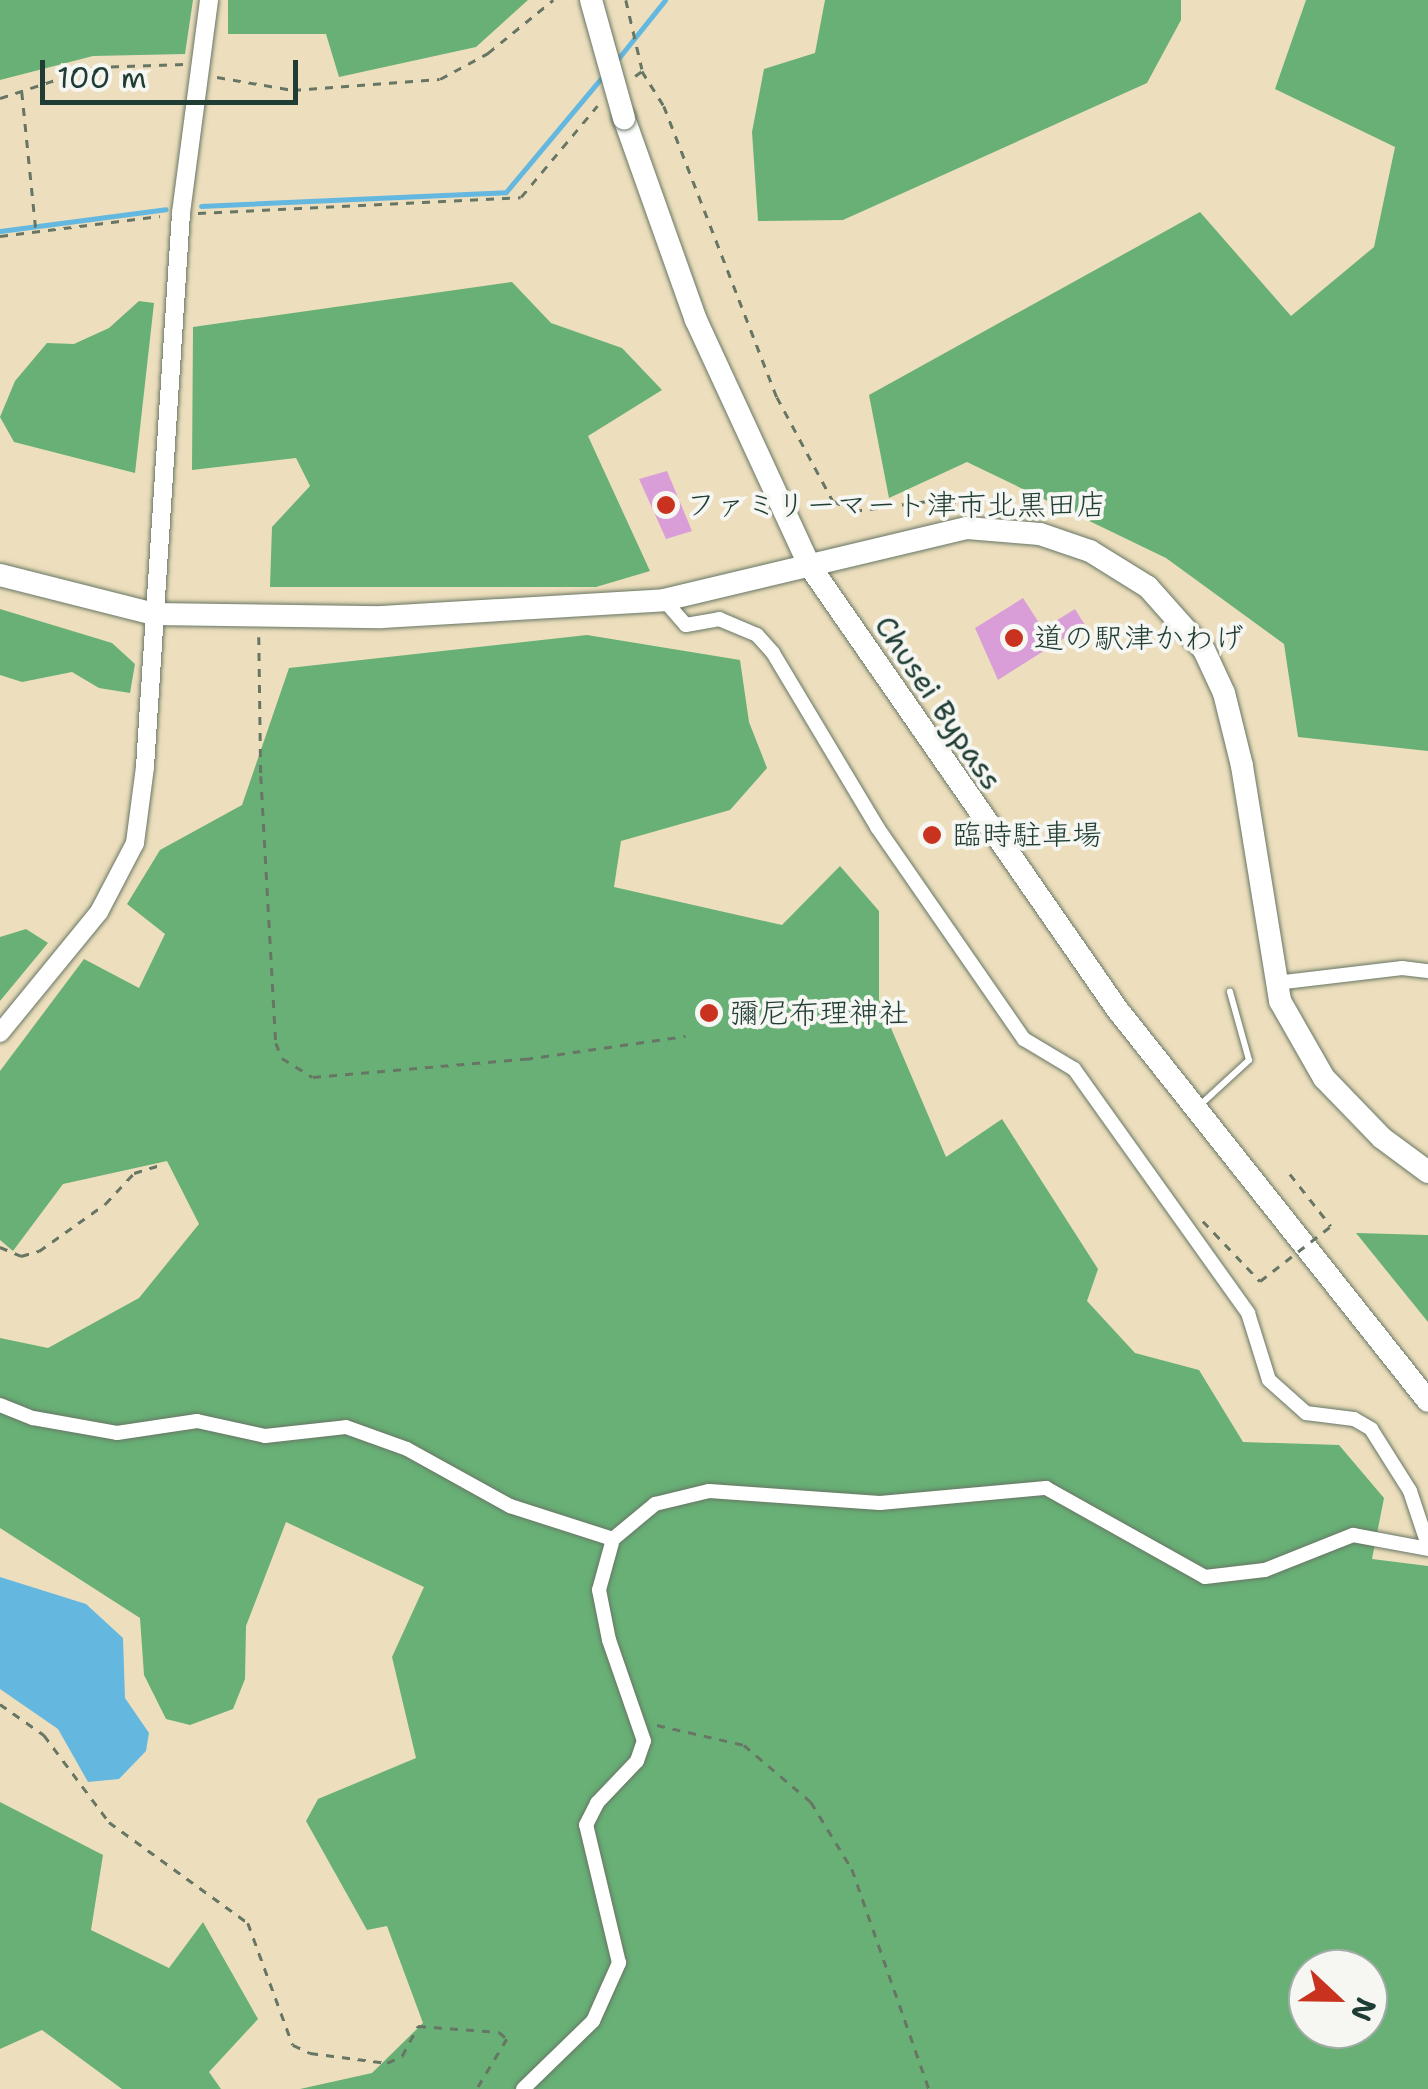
<!DOCTYPE html>
<meta charset="utf-8">
<style>
body{margin:0}
#map{position:relative;width:1428px;height:2089px;overflow:hidden;background:#eddfbd;font-family:"Shantell Sans","Klee One",sans-serif}
div>[style]{position:absolute}
[style*='--x']{left:calc(var(--x)*1px);top:calc(var(--y)*1px);width:calc(var(--w)*1px);rotate:calc(var(--a)*1deg)}
.forest>*{inset:0;background:#68b076}
.water>*{inset:0;background:#64b8e0}
.stream>*{height:5px;margin:-2.5px;padding:0 2.5px;transform-origin:2.5px;border-radius:2.5px;background:#64b8e0}
.building>*{inset:0;background:#d99ed7}
.path>*{height:2.5px;margin-top:-1.25px;transform-origin:0;background:repeating-linear-gradient(90deg,#677664 0 8px,transparent 0 16px)}
.roads{filter:drop-shadow(0 0 2px #677664) drop-shadow(0 0 2px #677664)}
.service>*{height:6px;margin:-3px;padding:0 3px;transform-origin:3px;border-radius:3px;background:#fff}
.minor>*{height:14px;margin:-7px;padding:0 7px;transform-origin:7px;border-radius:7px;background:#fff}
.tertiary>*{height:18px;margin:-9px;padding:0 9px;transform-origin:9px;border-radius:9px;background:#fff}
.trunk>*{height:22px;margin:-11px;padding:0 11px;transform-origin:11px;border-radius:11px;background:#fff}
.path-bridge>*{height:2.5px;margin-top:-1.25px;transform-origin:0;background:repeating-linear-gradient(90deg,#677664 0 8px,transparent 0 16px)}
.bridges{filter:drop-shadow(0 0 2px #677664) drop-shadow(0 0 2px #677664)}
.trunk-bridge>*{height:22px;margin:-11px;padding:0 11px;transform-origin:11px;border-radius:11px;background:#fff}
.dots>*{width:28px;height:28px;translate:-50% -50%;box-sizing:border-box;border:5px solid #f6f6f2;border-radius:50%}
span{translate:-50% -50%;white-space:nowrap;text-align:center;line-height:1.15;-webkit-text-stroke:8px #f6f6f2;paint-order:stroke}
.poi-label{font-size:30px;color:#1f3d34}
.left{translate:0 -50%;text-align:left}
.street-label{font-size:30px;color:#1f3d34}
.north{position:absolute;left:1288px;top:1949px;width:100px;height:100px;box-sizing:border-box;background:#f6f6f2;border:2px solid #a0aca6;border-radius:50%;rotate:112deg;font-size:28px;font-weight:700;line-height:40px;text-align:center;color:#1f3d34}
.north::after{content:'';display:block;margin:auto;width:35px;height:45px;background:#c8321e;clip-path:polygon(50% 0,100% 100%,50% 72%,0 100%)}
.scale{position:absolute;left:40px;top:60px;width:258px;height:45px;box-sizing:border-box;border:5px solid #1f3d34;border-top:0;padding-left:12px;font-size:30px;line-height:35px;white-space:nowrap;color:#1f3d34;-webkit-text-stroke:8px #f6f6f2;paint-order:stroke}
</style>
<div id="map">
<div class="forest">
<i style="clip-path:polygon(0 0,193px 0,185px 54px,93px 56px,0 80px)"></i>
<i style="clip-path:polygon(228px 0,528px 0,476px 47px,339px 77px,326px 34px,228px 34px)"></i>
<i style="clip-path:polygon(825px 0,1181px 0,1181px 20px,1147px 83px,843px 220px,758px 221px,752px 132px,764px 69px,815px 53px)"></i>
<i style="clip-path:polygon(1306px 0,1428px 0,1428px 751px,1298px 737px,1284px 644px,1166px 558px,967px 462px,889px 498px,869px 395px,1200px 212px,1291px 316px,1374px 247px,1395px 147px,1275px 89px)"></i>
<i style="clip-path:polygon(512px 282px,551px 323px,622px 348px,662px 390px,588px 436px,650px 571px,596px 587px,270px 587px,272px 527px,310px 486px,296px 458px,192px 470px,193px 327px)"></i>
<i style="clip-path:polygon(139px 301px,154px 303px,135px 473px,14px 442px,0 417px,15px 381px,47px 343px,74px 344px,109px 328px)"></i>
<i style="clip-path:polygon(0 609px,112px 643px,135px 664px,130px 693px,99px 688px,72px 672px,22px 682px,0 675px)"></i>
<i style="clip-path:polygon(evenodd,587px 635px,740px 660px,749px 722px,767px 768px,730px 810px,621px 841px,614px 887px,782px 925px,840px 866px,879px 911px,879px 1000px,946px 1157px,1002px 1119px,1098px 1269px,1087px 1301px,1135px 1353px,1199px 1370px,1243px 1442px,1339px 1445px,1384px 1498px,1372px 1559px,1428px 1566px,1428px 2089px,300px 2089px,372px 2073px,423px 2023px,387px 1926px,367px 1930px,306px 1821px,318px 1799px,416px 1758px,392px 1657px,424px 1587px,286px 1522px,246px 1626px,245px 1679px,233px 1709px,190px 1725px,166px 1719px,144px 1675px,140px 1618px,0 1528px,0 1338px,48px 1348px,139px 1298px,199px 1224px,167px 1161px,63px 1184px,13px 1251px,0 1240px,0 1071px,84px 959px,139px 988px,165px 934px,127px 904px,160px 850px,242px 805px,289px 668px,587px 635px,1308px 1969px,1368px 1969px,1368px 2029px,1308px 2029px,1308px 1969px)"></i>
<i style="clip-path:polygon(26px 929px,48px 943px,0 1001px,0 937px)"></i>
<i style="clip-path:polygon(1356px 1233px,1428px 1235px,1428px 1322px)"></i>
<i style="clip-path:polygon(0 1802px,103px 1855px,91px 1930px,169px 1968px,203px 1922px,258px 2019px,209px 2072px,221px 2089px,122px 2089px,42px 2030px,0 2049px)"></i>
</div>
<div class="water">
<i style="clip-path:polygon(0 1577px,86px 1604px,123px 1638px,125px 1698px,149px 1733px,146px 1751px,119px 1779px,88px 1782px,58px 1729px,0 1689px)"></i>
</div>
<div class="stream">
<i style="--x:617;--y:60;--w:77;--a:-51.3"></i>
<i style="--x:201;--y:206;--w:305;--a:-2.6"></i>
<i style="--x:506;--y:192;--w:151;--a:-50.1"></i>
<i style="--x:0;--y:231;--w:167;--a:-7.5"></i>
</div>
<div class="building">
<i style="clip-path:polygon(667px 471px,692px 531px,666px 539px,639px 479px)"></i>
<i style="clip-path:polygon(1023px 598px,1043px 629px,1075px 609px,1085px 625px,998px 680px,975px 628px)"></i>
</div>
<div class="path">
<i style="--x:626;--y:0;--w:71;--a:76.9"></i>
<i style="--x:635;--y:76;--w:9;--a:-36"></i>
<i style="--x:642;--y:71;--w:41;--a:57.8"></i>
<i style="--x:664;--y:106;--w:312;--a:68.8"></i>
<i style="--x:777;--y:397;--w:118;--a:61.7"></i>
<i style="--x:833;--y:501;--w:23;--a:25"></i>
<i style="--x:854;--y:511;--w:97;--a:-7.7"></i>
<i style="--x:950;--y:498;--w:15;--a:37"></i>
<i style="--x:217;--y:77;--w:77;--a:9.7"></i>
<i style="--x:293;--y:90;--w:147;--a:-4.3"></i>
<i style="--x:440;--y:79;--w:55;--a:-28.4"></i>
<i style="--x:488;--y:53;--w:84;--a:-39.2"></i>
<i style="--x:22;--y:92;--w:138;--a:84.2"></i>
<i style="--x:0;--y:98;--w:100;--a:-18.1"></i>
<i style="--x:95;--y:67;--w:90;--a:-1.9"></i>
<i style="--x:198;--y:213;--w:323;--a:-2.8"></i>
<i style="--x:521;--y:197;--w:119;--a:-50.1"></i>
<i style="--x:0;--y:236;--w:161;--a:-7.1"></i>
<i style="--x:259;--y:637;--w:139;--a:89.2"></i>
<i style="--x:261;--y:776;--w:267;--a:86.8"></i>
<i style="--x:276;--y:1043;--w:16;--a:68"></i>
<i style="--x:282;--y:1058;--w:36;--a:32"></i>
<i style="--x:313;--y:1077;--w:213;--a:-4.9"></i>
<i style="--x:525;--y:1059;--w:162;--a:-8.2"></i>
<i style="--x:1290;--y:1174;--w:66;--a:51.7"></i>
<i style="--x:1203;--y:1221;--w:83;--a:46.5"></i>
<i style="--x:0;--y:1247;--w:23;--a:23"></i>
<i style="--x:21;--y:1256;--w:19;--a:-16"></i>
<i style="--x:39;--y:1251;--w:81;--a:-35.5"></i>
<i style="--x:105;--y:1204;--w:42;--a:-46.9"></i>
<i style="--x:134;--y:1173;--w:30;--a:-17"></i>
<i style="--x:0;--y:1704;--w:54;--a:35.2"></i>
<i style="--x:44;--y:1735;--w:109;--a:53.2"></i>
<i style="--x:109;--y:1822;--w:172;--a:36"></i>
<i style="--x:248;--y:1923;--w:130;--a:69.8"></i>
<i style="--x:293;--y:2045;--w:19;--a:25"></i>
<i style="--x:310;--y:2053;--w:78;--a:7.4"></i>
<i style="--x:387;--y:2063;--w:17;--a:-25"></i>
<i style="--x:402;--y:2056;--w:34;--a:-62"></i>
<i style="--x:418;--y:2026;--w:81;--a:4.2"></i>
<i style="--x:499;--y:2032;--w:11;--a:41"></i>
<i style="--x:507;--y:2039;--w:58;--a:121"></i>
<i style="--x:657;--y:1725;--w:89;--a:12.9"></i>
<i style="--x:744;--y:1745;--w:88;--a:40.4"></i>
<i style="--x:811;--y:1802;--w:79;--a:58.5"></i>
<i style="--x:852;--y:1869;--w:233;--a:70.7"></i>
</div>
<div class="roads">
<div class="service">
<i style="--x:1199;--y:1106;--w:68;--a:-42.6"></i>
<i style="--x:1249;--y:1060;--w:71;--a:-105.6"></i>
</div>
<div class="minor">
<i style="--x:664;--y:600;--w:33;--a:49"></i>
<i style="--x:686;--y:625;--w:34;--a:-10"></i>
<i style="--x:719;--y:619;--w:41;--a:22.8"></i>
<i style="--x:757;--y:635;--w:24;--a:48"></i>
<i style="--x:773;--y:653;--w:203;--a:59.1"></i>
<i style="--x:877;--y:827;--w:258;--a:55.3"></i>
<i style="--x:1024;--y:1039;--w:58;--a:31"></i>
<i style="--x:1074;--y:1069;--w:300;--a:54.5"></i>
<i style="--x:1248;--y:1313;--w:70;--a:72.6"></i>
<i style="--x:1269;--y:1380;--w:50;--a:41.7"></i>
<i style="--x:1306;--y:1413;--w:48;--a:7.1"></i>
<i style="--x:1354;--y:1419;--w:20;--a:30"></i>
<i style="--x:1371;--y:1429;--w:73;--a:57.8"></i>
<i style="--x:1410;--y:1491;--w:57;--a:71.6"></i>
<i style="--x:1276;--y:983;--w:127;--a:-6.8"></i>
<i style="--x:1402;--y:968;--w:26;--a:7"></i>
<i style="--x:0;--y:1405;--w:35;--a:22"></i>
<i style="--x:33;--y:1418;--w:85;--a:10.1"></i>
<i style="--x:117;--y:1433;--w:81;--a:-8.5"></i>
<i style="--x:197;--y:1421;--w:70;--a:12.4"></i>
<i style="--x:265;--y:1436;--w:81;--a:-6.3"></i>
<i style="--x:346;--y:1427;--w:65;--a:19.8"></i>
<i style="--x:407;--y:1449;--w:118;--a:29"></i>
<i style="--x:510;--y:1506;--w:108;--a:17.8"></i>
<i style="--x:523;--y:2089;--w:98;--a:-44.2"></i>
<i style="--x:593;--y:2021;--w:64;--a:-65.9"></i>
<i style="--x:619;--y:1963;--w:142;--a:-103.4"></i>
<i style="--x:586;--y:1825;--w:25;--a:-63"></i>
<i style="--x:597;--y:1803;--w:58;--a:-46.4"></i>
<i style="--x:637;--y:1761;--w:21;--a:-71"></i>
<i style="--x:644;--y:1741;--w:107;--a:-109.1"></i>
<i style="--x:609;--y:1640;--w:51;--a:-101.3"></i>
<i style="--x:599;--y:1590;--w:53;--a:-74.6"></i>
<i style="--x:613;--y:1539;--w:55;--a:-39.8"></i>
<i style="--x:655;--y:1504;--w:56;--a:-13.5"></i>
<i style="--x:709;--y:1491;--w:171;--a:4"></i>
<i style="--x:880;--y:1503;--w:167;--a:-5.2"></i>
<i style="--x:1046;--y:1488;--w:182;--a:29.2"></i>
<i style="--x:1205;--y:1577;--w:60;--a:-6.7"></i>
<i style="--x:1265;--y:1570;--w:95;--a:-21.7"></i>
<i style="--x:1353;--y:1535;--w:76;--a:10.6"></i>
</div>
<div class="tertiary">
<i style="--x:0;--y:1033;--w:156;--a:-50.7"></i>
<i style="--x:99;--y:912;--w:78;--a:-62.4"></i>
<i style="--x:135;--y:843;--w:77;--a:-82.5"></i>
<i style="--x:145;--y:767;--w:555;--a:-86.28"></i>
<i style="--x:181;--y:213;--w:215;--a:-82.5"></i>
</div>
<div class="trunk">
<i style="--x:624;--y:118;--w:214;--a:70.4"></i>
<i style="--x:696;--y:320;--w:270;--a:65.2"></i>
<i style="--x:809;--y:565;--w:540;--a:55.25"></i>
<i style="--x:1117;--y:1009;--w:500;--a:51.57"></i>
<i style="--x:0;--y:575;--w:159;--a:14.2"></i>
<i style="--x:154;--y:614;--w:228;--a:0.8"></i>
<i style="--x:382;--y:617;--w:283;--a:-3.4"></i>
<i style="--x:664;--y:600;--w:311;--a:-13.4"></i>
<i style="--x:967;--y:528;--w:73;--a:4.7"></i>
<i style="--x:1040;--y:534;--w:53;--a:18.8"></i>
<i style="--x:1090;--y:551;--w:68;--a:31.8"></i>
<i style="--x:1148;--y:587;--w:84;--a:48.4"></i>
<i style="--x:1204;--y:650;--w:47;--a:65.1"></i>
<i style="--x:1224;--y:693;--w:75;--a:76.1"></i>
<i style="--x:1242;--y:766;--w:238;--a:80.8"></i>
<i style="--x:1280;--y:1001;--w:89;--a:60.3"></i>
<i style="--x:1324;--y:1078;--w:83;--a:46"></i>
<i style="--x:1382;--y:1138;--w:57;--a:36.5"></i>
</div>
</div>
<div class="path-bridge">
<i style="--x:1260;--y:1281;--w:90;--a:-37.8"></i>
</div>
<div class="bridges">
<div class="trunk-bridge">
<i style="--x:591;--y:0;--w:123;--a:74.4"></i>
</div>
</div>
<div class="dots">
<i style="left:666px;top:505px;background:#c8321e"></i>
<i style="left:1014px;top:638px;background:#c8321e"></i>
<i style="left:932px;top:835px;background:#c8321e"></i>
<i style="left:709px;top:1013px;background:#c8321e"></i>
</div>
<div class="poi-label">
<span class="left" style="left:686px;top:505px">ファミリーマート津市北黒田店</span>
<span class="left" style="left:1034px;top:638px">道の駅津かわげ</span>
<span class="left" style="left:952px;top:835px">臨時駐車場</span>
<span class="left" style="left:729px;top:1013px">彌尼布理神社</span>
</div>
<div class="street-label">
<span style="left:938px;top:703px;rotate:56deg">Chusei Bypass</span>
</div>
<div class="north">N</div>
<div class="scale">100 m</div>
</div>
